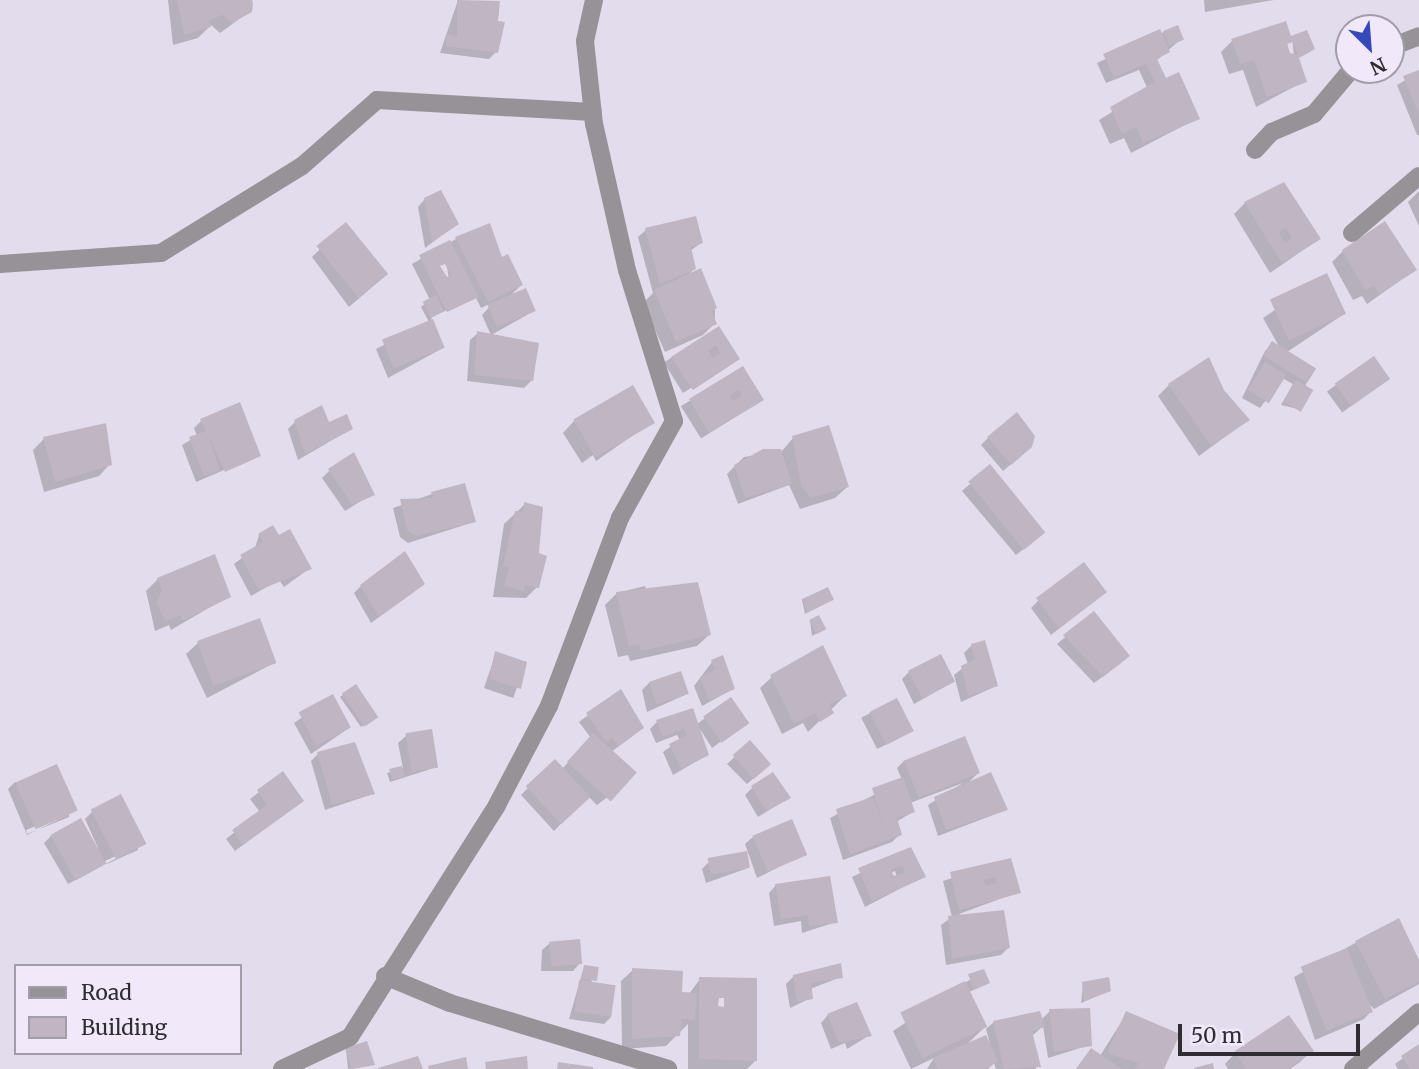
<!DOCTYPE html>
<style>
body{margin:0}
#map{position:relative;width:1419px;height:1069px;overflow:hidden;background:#e3dcec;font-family:Merriweather,serif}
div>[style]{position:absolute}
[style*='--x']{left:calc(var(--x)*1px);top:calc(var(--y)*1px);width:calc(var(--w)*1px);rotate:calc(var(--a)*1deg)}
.shadow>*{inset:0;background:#0003;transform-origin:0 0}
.building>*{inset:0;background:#c0b5c2;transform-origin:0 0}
.minor>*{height:18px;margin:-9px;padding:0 9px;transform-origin:9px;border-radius:9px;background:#979298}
span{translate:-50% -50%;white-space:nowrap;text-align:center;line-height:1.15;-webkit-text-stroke:6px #f1e9f9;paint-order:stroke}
.legend{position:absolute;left:14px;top:964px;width:228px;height:91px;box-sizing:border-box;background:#f1e9f9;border:2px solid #a39da9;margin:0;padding:9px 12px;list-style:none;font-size:21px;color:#2f2c32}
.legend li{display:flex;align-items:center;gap:14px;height:35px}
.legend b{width:35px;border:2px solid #a39da9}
.north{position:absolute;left:1335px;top:14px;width:70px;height:70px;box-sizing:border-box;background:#f1e9f9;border:2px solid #a39da9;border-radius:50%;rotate:155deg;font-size:19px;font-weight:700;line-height:28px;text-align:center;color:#2f2c32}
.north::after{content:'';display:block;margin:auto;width:24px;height:32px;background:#3649bb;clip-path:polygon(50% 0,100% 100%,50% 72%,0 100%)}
.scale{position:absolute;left:1178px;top:1024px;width:182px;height:32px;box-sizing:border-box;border:4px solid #2f2c32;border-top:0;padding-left:9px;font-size:21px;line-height:24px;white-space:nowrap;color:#2f2c32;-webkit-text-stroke:5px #f1e9f9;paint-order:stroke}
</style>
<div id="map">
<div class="shadow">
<i style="clip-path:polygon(168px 0,248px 0,250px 11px,220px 33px,211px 25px,198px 38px,173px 45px)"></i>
<i style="clip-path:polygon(458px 0,496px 52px,489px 59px,440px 53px)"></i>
<i style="clip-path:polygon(1204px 0,1274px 0,1205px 12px)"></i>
<i style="clip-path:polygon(1284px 24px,1289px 55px,1294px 56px,1292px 38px,1313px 49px,1297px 59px,1305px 81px,1256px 107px,1243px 70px,1229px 74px,1221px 52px,1232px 41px)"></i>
<i style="clip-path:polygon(1164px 32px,1181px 39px,1156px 61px,1157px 85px,1198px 118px,1131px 153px,1124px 138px,1110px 144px,1099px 120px,1148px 90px,1139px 70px,1106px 83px,1097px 63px)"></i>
<i style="clip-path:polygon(1419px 72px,1419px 135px,1417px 135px,1397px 85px)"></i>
<i style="clip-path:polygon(1419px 191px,1419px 226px,1408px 202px)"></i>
<i style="clip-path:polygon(425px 199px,457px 224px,425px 248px,418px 207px)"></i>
<i style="clip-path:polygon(1245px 203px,1319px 239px,1270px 273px,1234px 214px)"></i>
<i style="clip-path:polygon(346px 224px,379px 281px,349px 307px,312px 257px)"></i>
<i style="clip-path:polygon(646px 230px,701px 243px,690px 251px,694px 269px,687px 276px,715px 308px,715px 323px,703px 335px,665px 352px,643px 303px,653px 293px,638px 237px)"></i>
<i style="clip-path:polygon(evenodd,456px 239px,501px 259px,521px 285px,509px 297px,534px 311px,491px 335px,482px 315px,494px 302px,481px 308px,476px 298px,438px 314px,431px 318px,443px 348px,388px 378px,376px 349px,429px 322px,421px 307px,430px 300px,412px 264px,456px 239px,446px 261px,450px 285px,438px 265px,446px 261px)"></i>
<i style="clip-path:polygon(1343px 251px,1415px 270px,1367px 304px,1362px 296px,1353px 300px,1332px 262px)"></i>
<i style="clip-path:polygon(1326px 276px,1344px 314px,1287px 352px,1307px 381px,1298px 409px,1281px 405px,1293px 384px,1282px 378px,1260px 408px,1242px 398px,1265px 351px,1272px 344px,1280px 348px,1263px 318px)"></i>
<i style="left:719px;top:328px;width:36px;height:65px;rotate:58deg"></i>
<i style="clip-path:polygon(478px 333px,532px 380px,524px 388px,467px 381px,470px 340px)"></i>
<i style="left:1373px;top:358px;width:26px;height:57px;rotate:54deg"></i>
<i style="left:742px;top:368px;width:38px;height:72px;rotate:58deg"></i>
<i style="clip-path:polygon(1169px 385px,1248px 420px,1199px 456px,1158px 396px)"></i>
<i style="clip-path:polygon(201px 421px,259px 455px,196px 482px,182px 445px,197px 436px,194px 428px)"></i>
<i style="clip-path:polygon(574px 421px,652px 422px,596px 461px,593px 455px,582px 463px,563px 433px)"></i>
<i style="clip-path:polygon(295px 422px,329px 424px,351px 429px,298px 460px,288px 429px)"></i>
<i style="clip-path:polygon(793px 438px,847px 487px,835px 498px,800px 509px,789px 485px,738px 504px,727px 474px,744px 457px,782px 451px)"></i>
<i style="clip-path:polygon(988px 438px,1023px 454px,1003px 471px,981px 445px)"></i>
<i style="clip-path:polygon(44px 439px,110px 464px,99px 476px,44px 492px,33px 450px)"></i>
<i style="clip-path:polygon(989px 467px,1036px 539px,1016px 555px,962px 491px)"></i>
<i style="clip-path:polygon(329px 471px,372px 494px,345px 511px,322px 478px)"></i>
<i style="clip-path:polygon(432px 494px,474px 522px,408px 543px,400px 537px,393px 508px)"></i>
<i style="clip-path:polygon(525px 504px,537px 587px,526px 598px,493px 597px,504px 524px)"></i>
<i style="clip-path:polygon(259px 535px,279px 537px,310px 568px,284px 587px,279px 580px,251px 596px,234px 564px,255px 548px)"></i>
<i style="clip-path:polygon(158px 579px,229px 596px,171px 630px,169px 625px,155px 631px,146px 591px)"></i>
<i style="clip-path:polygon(361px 586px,415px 591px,371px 623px,354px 593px)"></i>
<i style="clip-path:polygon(645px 586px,647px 593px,709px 635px,697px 646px,630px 661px,628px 655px,618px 657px,605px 605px,617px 593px)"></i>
<i style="clip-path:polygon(1097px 599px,1051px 635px,1031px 608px,1039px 600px)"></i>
<i style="clip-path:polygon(802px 600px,832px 600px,805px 614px)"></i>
<i style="clip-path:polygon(1094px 613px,1121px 663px,1094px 683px,1057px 644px)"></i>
<i style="clip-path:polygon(259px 620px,274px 663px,207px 698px,186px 654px,198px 643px)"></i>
<i style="clip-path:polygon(810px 621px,824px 629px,812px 636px)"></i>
<i style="clip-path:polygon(972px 645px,996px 686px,961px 702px,954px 675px,968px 664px,964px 653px)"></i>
<i style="left:496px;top:653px;width:31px;height:37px;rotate:19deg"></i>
<i style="clip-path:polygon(712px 662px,733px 689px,702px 706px,694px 686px)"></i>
<i style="clip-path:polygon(909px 672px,953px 682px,914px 704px,902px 679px)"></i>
<i style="clip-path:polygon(772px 677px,845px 696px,808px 732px,803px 723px,782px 734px,760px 688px)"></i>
<i style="clip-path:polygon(649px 683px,687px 694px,647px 712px,642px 690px)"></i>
<i style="clip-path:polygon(355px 686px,372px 720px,361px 727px,340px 697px)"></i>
<i style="clip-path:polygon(620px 691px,634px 735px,611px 752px,628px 781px,597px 805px,588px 796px,554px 831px,521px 795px,555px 761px,562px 769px,591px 738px,579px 722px)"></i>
<i style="clip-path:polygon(332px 696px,349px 728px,311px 754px,294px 723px)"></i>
<i style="clip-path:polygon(730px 700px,746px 723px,712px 748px,700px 729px,707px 755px,673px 775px,663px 752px,680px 740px,677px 735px,656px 743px,650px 729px,657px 722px,697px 724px)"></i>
<i style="left:896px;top:700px;width:35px;height:39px;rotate:63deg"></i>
<i style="clip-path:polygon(406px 736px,437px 767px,390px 782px,387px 773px,403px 768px,398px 743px)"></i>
<i style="clip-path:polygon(964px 739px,978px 773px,966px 785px,1006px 810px,938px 836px,928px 805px,963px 783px,910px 803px,913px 812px,896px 822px,900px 834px,892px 842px,843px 860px,830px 818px,902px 780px,897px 768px,904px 761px)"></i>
<i style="clip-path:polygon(750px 743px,762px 771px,747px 784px,727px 764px)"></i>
<i style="clip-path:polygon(318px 754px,373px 794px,325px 810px,311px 761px)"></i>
<i style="clip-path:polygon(283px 774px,302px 801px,235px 851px,226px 839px,260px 812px,250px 799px)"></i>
<i style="clip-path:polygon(evenodd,15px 782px,75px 811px,27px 835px,8px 789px,15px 782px,69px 813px,69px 817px,27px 834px,26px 830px,69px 813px)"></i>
<i style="clip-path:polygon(752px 788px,789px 798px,758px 817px,745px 795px)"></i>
<i style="clip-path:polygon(evenodd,92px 812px,145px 843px,68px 884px,44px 843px,51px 836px,98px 848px,85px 819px,92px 812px,138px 846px,138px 850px,107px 864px,105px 861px,138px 846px)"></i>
<i style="clip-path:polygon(753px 837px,805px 854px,757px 878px,745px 844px)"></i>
<i style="clip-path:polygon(evenodd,910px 849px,924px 876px,865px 907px,852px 877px,910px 849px,895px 871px,897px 877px,893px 878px,890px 873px,895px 871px)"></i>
<i style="clip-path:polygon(1010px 860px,1019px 892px,959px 914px,1009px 947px,1001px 955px,946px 965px,941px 925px,952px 917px,943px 881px)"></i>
<i style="clip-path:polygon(709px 862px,748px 868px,706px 883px,702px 869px)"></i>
<i style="clip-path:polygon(776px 885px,836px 922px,802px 933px,801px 921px,774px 926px,769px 893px)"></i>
<i style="clip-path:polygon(1357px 942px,1419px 964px,1419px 984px,1374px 1009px,1367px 1002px,1371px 1011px,1364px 1019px,1315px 1040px,1294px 977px)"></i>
<i style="clip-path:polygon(550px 943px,580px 963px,573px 971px,541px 971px,542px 950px)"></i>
<i style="clip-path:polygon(584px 967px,611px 1017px,604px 1024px,569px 1019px)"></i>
<i style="clip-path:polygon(evenodd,633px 970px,680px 994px,689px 994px,700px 979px,755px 980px,756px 1060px,747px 1069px,688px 1069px,688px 1024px,666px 1046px,622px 1049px,621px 981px,633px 970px,717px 996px,726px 996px,726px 1008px,716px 1008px,717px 996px)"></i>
<i style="clip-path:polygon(983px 971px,988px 983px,969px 992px,985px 1027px,964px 1047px,990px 1044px,986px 1029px,994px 1022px,1041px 1020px,1050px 1011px,1090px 1045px,1048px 1058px,1043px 1026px,1032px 1036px,1036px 1069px,996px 1069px,994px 1063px,988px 1069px,927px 1069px,934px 1058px,911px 1069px,893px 1031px)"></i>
<i style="clip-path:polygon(794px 976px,841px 977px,810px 989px,811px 998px,790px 1008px,786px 984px)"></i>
<i style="clip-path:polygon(1083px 984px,1109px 991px,1081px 1003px)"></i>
<i style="clip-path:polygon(1127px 1013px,1162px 1069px,1076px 1069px,1084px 1058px,1100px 1056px)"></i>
<i style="clip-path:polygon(828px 1015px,870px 1035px,847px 1049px,845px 1043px,831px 1049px,821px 1023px)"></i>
<i style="clip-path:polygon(1289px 1017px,1311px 1051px,1300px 1062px,1290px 1069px,1228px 1069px,1225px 1064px,1236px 1052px)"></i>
<i style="clip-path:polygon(1419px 1046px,1419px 1069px,1398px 1069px,1395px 1064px)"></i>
<i style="clip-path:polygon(346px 1049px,373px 1065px,348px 1069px)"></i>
</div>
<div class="building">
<i style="clip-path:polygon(177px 0,252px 0,253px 4px,252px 12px,232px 23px,223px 15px,209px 20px,211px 27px,184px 35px)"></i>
<i style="clip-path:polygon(457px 0,500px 1px,498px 21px,505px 22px,498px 53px,446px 46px,447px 34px,457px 36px)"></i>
<i style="clip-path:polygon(evenodd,1286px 21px,1291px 36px,1307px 30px,1315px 49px,1299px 58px,1307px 82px,1267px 97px,1254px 60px,1240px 64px,1231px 39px,1286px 21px,1293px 42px,1298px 55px,1290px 53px,1287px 44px,1293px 42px)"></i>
<i style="left:1178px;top:25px;width:16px;height:16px;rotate:68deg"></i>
<i style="clip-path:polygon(1160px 29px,1170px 52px,1157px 59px,1166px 78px,1179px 72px,1200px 119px,1143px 143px,1136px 127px,1122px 134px,1110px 107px,1155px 82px,1146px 64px,1114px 77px,1103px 54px)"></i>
<i style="clip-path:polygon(1419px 70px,1419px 115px,1403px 76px)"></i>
<i style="clip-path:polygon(evenodd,1284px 182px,1321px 239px,1282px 263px,1244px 202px,1284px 182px,1286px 228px,1292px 238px,1285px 243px,1279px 232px,1286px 228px)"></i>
<i style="clip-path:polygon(441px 190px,459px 224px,432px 242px,424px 198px)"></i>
<i style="clip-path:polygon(696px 216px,703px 243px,691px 247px,696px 269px,660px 284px,645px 228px)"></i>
<i style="clip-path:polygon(1385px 221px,1417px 270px,1379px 294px,1374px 286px,1365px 290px,1342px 250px)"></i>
<i style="left:346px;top:222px;width:67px;height:38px;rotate:51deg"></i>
<i style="clip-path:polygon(490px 223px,502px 257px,508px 254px,523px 285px,488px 302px,455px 237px)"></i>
<i style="clip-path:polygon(evenodd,450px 240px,479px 297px,447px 312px,419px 255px,450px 240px,445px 264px,451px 275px,447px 277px,440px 266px,445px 264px)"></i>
<i style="clip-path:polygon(701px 268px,717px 308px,712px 311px,717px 324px,676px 342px,654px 290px)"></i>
<i style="left:1327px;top:273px;width:45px;height:63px;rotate:65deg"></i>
<i style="left:526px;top:288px;width:25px;height:42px;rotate:67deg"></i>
<i style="left:436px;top:295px;width:18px;height:15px;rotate:63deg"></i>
<i style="left:433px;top:319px;width:31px;height:55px;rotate:68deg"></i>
<i style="clip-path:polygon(evenodd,719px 326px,740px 359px,693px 390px,671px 357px,719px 326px,716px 345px,720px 353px,713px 358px,708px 351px,716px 345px)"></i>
<i style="clip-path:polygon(477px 331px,539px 343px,533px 381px,474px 375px)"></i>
<i style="left:1272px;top:341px;width:52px;height:17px;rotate:32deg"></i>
<i style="left:1374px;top:356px;width:28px;height:48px;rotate:55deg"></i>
<i style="clip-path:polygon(1209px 357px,1224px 390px,1250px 420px,1211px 446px,1168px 384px)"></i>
<i style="left:1265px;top:362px;width:25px;height:33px;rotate:32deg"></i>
<i style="clip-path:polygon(evenodd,743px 366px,764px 400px,709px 433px,689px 399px,743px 366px,739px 390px,742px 396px,732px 401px,729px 395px,739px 390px)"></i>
<i style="left:1296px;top:380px;width:20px;height:25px;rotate:30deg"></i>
<i style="left:633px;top:385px;width:44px;height:69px;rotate:60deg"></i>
<i style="clip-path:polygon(240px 402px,261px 456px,225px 472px,208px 435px,220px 470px,204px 476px,189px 437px,206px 431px,200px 419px)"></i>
<i style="clip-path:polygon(322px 405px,329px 422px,347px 414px,353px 429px,305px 454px,294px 420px)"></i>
<i style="clip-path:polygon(1017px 412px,1035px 436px,1032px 447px,1011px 465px,987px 437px)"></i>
<i style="clip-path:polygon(106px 423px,112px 465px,55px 482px,43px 437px)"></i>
<i style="clip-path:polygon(829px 425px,849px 487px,811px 498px,801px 485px,792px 436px)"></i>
<i style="clip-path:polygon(763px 449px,781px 449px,792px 484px,745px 498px,734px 465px)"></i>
<i style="clip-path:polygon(354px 452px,375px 495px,352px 505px,328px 469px)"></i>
<i style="left:990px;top:464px;width:88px;height:28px;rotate:51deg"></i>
<i style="clip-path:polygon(465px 483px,476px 522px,416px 536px,407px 530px,400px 499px,433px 498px,431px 492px)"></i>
<i style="clip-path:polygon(524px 502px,543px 507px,539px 553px,547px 556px,539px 588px,525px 585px,524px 591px,504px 586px,509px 567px,503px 566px,515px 511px,523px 512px)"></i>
<i style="clip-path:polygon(273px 525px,279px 535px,290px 529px,312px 569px,259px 590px,240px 555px,263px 542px,258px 534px)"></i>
<i style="clip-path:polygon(405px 551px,425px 584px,379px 617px,360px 585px)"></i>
<i style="clip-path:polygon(215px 554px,231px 597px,182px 621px,181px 615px,166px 621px,156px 603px,162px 590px,157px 578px)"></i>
<i style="left:1084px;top:562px;width:38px;height:60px;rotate:53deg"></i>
<i style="clip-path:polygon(698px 582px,711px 635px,641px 651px,639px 645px,629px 646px,616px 592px)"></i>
<i style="left:828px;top:587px;width:14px;height:29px;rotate:65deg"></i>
<i style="clip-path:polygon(1094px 611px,1130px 656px,1103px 677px,1063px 635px)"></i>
<i style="left:819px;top:615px;width:16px;height:11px;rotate:63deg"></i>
<i style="left:260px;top:618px;width:48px;height:67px;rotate:70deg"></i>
<i style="clip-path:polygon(985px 640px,998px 686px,968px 696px,961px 666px,975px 659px,971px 644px)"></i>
<i style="clip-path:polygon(823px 645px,847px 696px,829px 704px,834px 713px,820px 722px,815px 713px,794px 724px,770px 675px)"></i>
<i style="clip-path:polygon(495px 651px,527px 662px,521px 689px,489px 679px)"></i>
<i style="left:941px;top:654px;width:31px;height:37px;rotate:63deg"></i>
<i style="clip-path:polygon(723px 655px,735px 689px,709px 700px,700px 677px,715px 670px,711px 660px)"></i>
<i style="left:681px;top:671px;width:24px;height:34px;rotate:71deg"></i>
<i style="left:356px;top:684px;width:40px;height:17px;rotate:56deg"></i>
<i style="clip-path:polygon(621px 689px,644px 728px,618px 746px,612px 738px,606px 742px,586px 713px)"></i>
<i style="left:333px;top:694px;width:38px;height:39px;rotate:62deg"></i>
<i style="left:731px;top:697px;width:32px;height:34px;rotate:55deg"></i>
<i style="left:897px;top:698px;width:37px;height:31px;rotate:63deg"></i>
<i style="clip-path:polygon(693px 708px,709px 755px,681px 769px,669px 744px,687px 735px,684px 729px,663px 737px,656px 720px)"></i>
<i style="left:432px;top:729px;width:39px;height:27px;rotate:81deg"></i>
<i style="left:593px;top:733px;width:59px;height:39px;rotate:42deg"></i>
<i style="left:965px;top:736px;width:40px;height:66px;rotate:68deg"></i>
<i style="left:750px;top:740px;width:32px;height:23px;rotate:49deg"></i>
<i style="clip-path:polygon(355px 742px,375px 794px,332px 804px,317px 752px)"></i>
<i style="left:555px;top:759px;width:52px;height:40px;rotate:47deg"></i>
<i style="left:57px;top:764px;width:51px;height:46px;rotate:66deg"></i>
<i style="clip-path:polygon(402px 766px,405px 776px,393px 780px,389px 769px)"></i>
<i style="clip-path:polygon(283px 771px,304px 801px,243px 845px,232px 830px,267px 805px,257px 790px)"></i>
<i style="clip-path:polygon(773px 772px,791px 798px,766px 811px,751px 786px)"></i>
<i style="clip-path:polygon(991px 772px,1008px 810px,946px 830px,934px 797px)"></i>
<i style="clip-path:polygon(903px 777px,915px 812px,897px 818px,902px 835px,850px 854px,836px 809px,873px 797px,883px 824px,872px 788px)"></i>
<i style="left:121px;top:794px;width:56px;height:34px;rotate:63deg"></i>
<i style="left:81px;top:818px;width:52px;height:35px;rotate:61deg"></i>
<i style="left:792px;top:819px;width:39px;height:43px;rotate:67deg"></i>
<i style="clip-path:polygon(evenodd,911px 847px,926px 877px,872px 901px,858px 868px,911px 847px,902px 865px,905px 872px,894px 876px,891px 870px,902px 865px)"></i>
<i style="left:747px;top:851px;width:17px;height:40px;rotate:80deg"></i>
<i style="clip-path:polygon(evenodd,1011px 858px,1021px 893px,959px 910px,950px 872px,1011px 858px,996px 877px,997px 883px,986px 886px,983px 880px,996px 877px)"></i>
<i style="clip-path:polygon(830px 876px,838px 923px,809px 926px,808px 915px,781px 919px,775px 884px)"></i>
<i style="clip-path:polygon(1004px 910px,1010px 948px,952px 959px,948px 916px)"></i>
<i style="clip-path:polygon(1399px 918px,1419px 960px,1419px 982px,1385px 999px,1355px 941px)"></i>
<i style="left:580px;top:939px;width:25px;height:31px;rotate:85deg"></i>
<i style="left:1347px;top:948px;width:69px;height:50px;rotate:68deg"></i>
<i style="clip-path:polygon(841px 963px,843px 978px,811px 983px,813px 999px,797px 1002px,793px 975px)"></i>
<i style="left:584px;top:965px;width:15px;height:14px;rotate:8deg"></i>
<i style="clip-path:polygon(632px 968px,683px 971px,682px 992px,697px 993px,695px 1020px,682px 1019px,680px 1036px,632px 1039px)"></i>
<i style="clip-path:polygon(984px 969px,990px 983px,974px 990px,968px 974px)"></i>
<i style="clip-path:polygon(evenodd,699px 977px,757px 978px,757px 1061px,699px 1059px,699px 977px,719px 998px,724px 998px,724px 1007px,718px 1006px,719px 998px)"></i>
<i style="clip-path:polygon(1109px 977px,1111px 991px,1084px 1001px,1082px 982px)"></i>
<i style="left:579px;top:980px;width:37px;height:32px;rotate:8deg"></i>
<i style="left:965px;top:981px;width:51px;height:72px;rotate:64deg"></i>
<i style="clip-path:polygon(857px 1002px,872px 1036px,839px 1043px,827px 1014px)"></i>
<i style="clip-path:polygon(1090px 1008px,1092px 1046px,1054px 1052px,1049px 1009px)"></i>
<i style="clip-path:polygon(1040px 1011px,1045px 1027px,1032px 1031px,1041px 1067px,1004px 1069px,993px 1021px)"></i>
<i style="clip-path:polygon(1126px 1011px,1180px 1034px,1164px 1069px,1135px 1069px,1138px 1063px,1107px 1053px)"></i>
<i style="clip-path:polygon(1289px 1015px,1314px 1051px,1288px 1069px,1246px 1069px,1235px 1051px)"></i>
<i style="clip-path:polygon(986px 1035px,998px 1061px,985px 1069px,938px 1069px,933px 1058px)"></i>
<i style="clip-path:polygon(367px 1041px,375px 1065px,352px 1069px,345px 1048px)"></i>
<i style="clip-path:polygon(1419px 1044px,1419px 1069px,1410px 1069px,1401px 1056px)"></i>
<i style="clip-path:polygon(1091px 1048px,1122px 1069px,1076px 1069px)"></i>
<i style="clip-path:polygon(418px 1056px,423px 1069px,378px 1069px,378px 1068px)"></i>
<i style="clip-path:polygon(527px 1056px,528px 1069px,486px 1069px,485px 1062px)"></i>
<i style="clip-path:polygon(466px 1057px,468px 1069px,429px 1069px,428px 1066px)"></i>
<i style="clip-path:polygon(558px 1062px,593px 1067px,593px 1069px,557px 1069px)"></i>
<i style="clip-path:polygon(1213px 1063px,1214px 1069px,1194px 1069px,1194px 1068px)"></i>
</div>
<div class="minor">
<i style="--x:1391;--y:47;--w:30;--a:-21"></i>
<i style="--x:1255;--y:150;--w:25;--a:-47"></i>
<i style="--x:1272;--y:132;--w:46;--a:-23.2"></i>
<i style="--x:1314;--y:114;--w:57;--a:-49.9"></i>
<i style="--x:1352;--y:233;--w:88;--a:-40.4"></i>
<i style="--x:0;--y:264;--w:161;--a:-3.9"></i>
<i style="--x:161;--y:253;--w:166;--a:-31.7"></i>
<i style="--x:302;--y:166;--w:100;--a:-41.3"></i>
<i style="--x:377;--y:100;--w:216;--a:3.2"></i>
<i style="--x:385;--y:976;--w:70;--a:22.6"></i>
<i style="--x:450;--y:1003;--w:228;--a:16.8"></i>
<i style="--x:282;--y:1069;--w:75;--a:-25.2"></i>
<i style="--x:350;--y:1037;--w:275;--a:-57.6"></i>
<i style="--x:497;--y:805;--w:112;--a:-62.3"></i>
<i style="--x:549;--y:706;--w:201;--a:-69.3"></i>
<i style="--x:620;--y:518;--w:111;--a:-60.9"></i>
<i style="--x:674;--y:421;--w:158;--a:-107.3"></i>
<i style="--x:627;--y:270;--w:150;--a:-102.7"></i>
<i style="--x:594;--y:124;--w:83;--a:-96.2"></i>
<i style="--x:585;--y:41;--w:42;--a:-77.6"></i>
<i style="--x:1353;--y:1069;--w:87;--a:-40.8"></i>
</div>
<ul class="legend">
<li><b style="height:9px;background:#979298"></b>Road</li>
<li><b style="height:19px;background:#c0b5c2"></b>Building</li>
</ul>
<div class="north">N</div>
<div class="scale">50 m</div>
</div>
